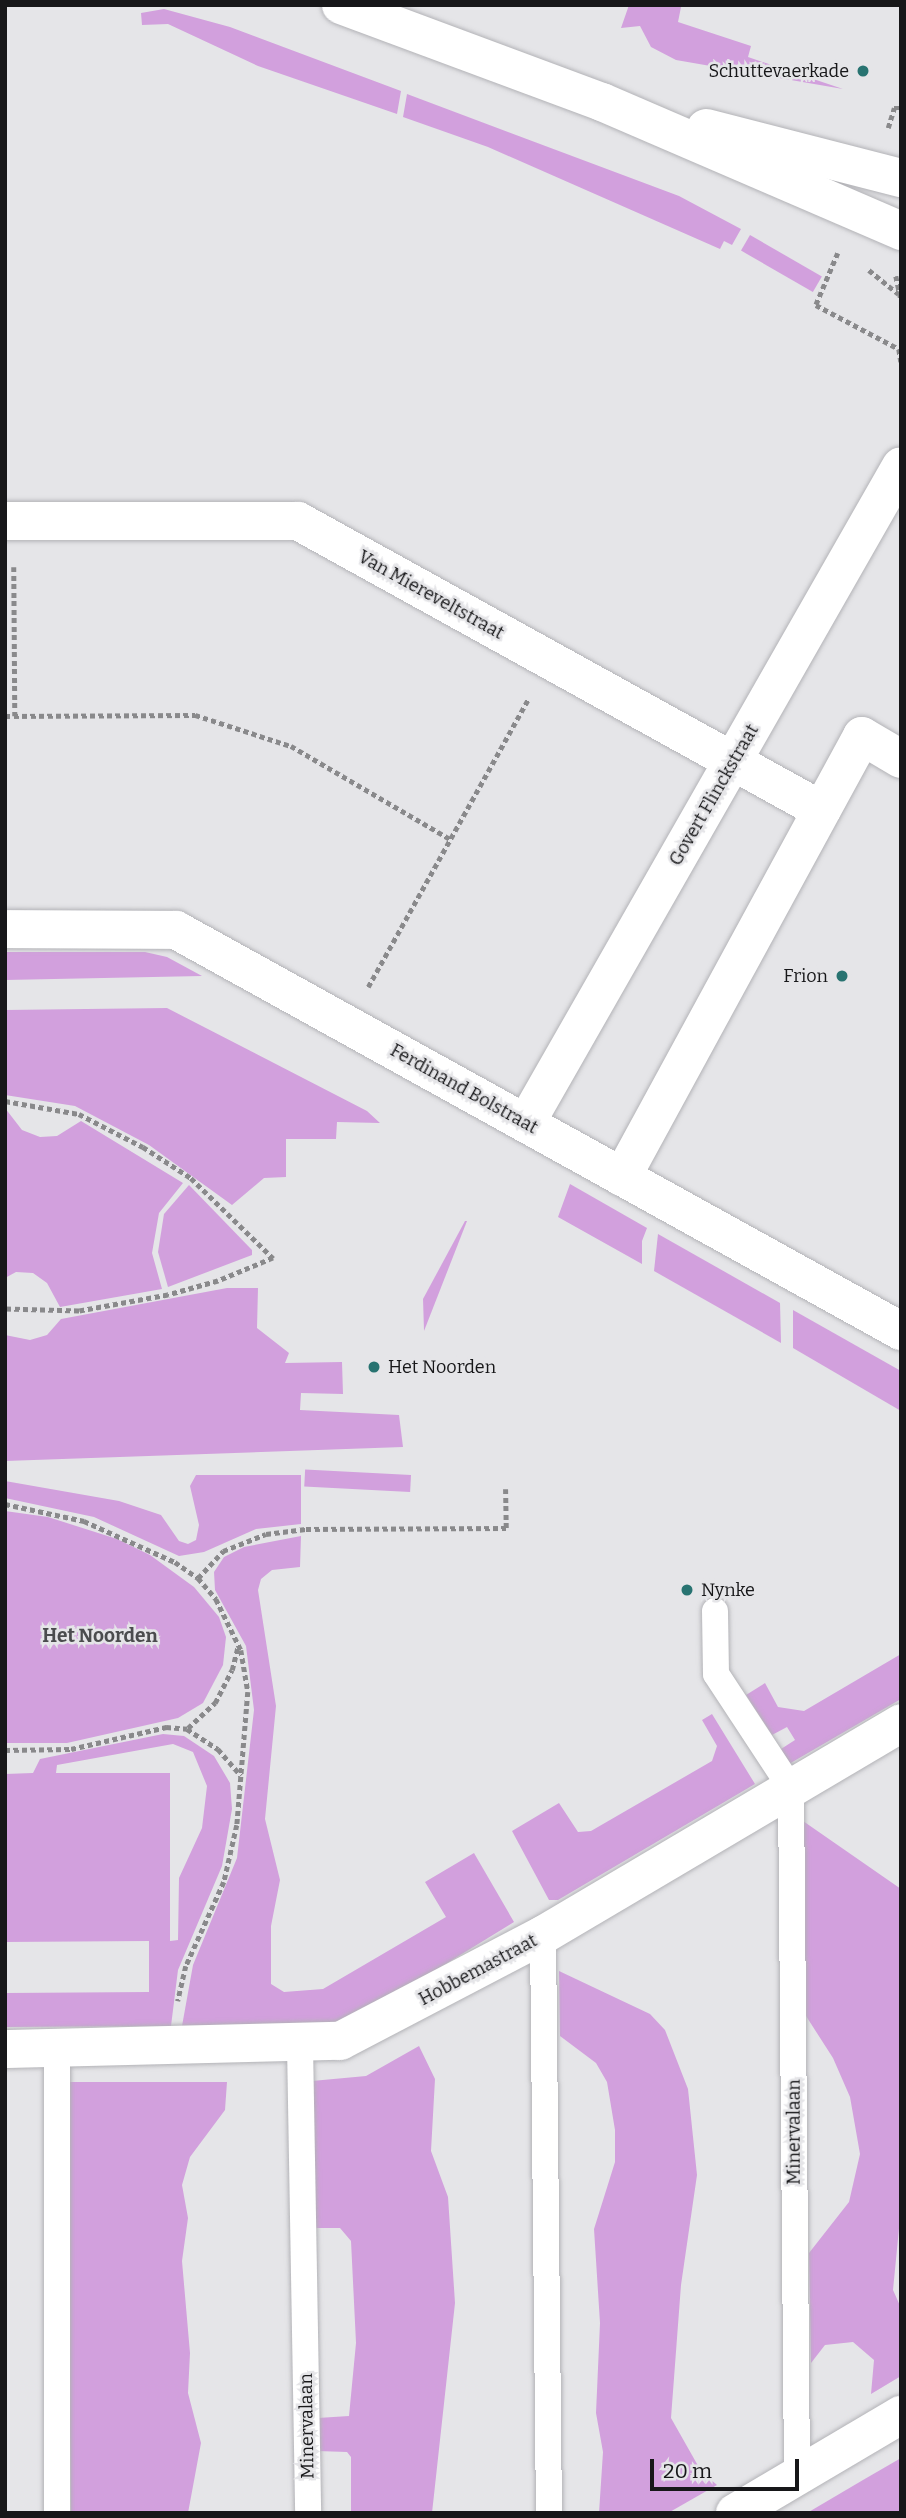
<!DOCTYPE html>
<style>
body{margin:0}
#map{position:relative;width:906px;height:2518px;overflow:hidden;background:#e5e5e8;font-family:Bitter,serif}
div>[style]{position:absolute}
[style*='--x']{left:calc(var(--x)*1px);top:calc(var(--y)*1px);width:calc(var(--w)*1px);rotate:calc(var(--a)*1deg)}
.green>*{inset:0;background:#d2a0dd;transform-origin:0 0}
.path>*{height:4.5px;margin-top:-2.25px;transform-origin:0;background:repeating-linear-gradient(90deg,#89898b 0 5px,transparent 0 8.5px)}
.roads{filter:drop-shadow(0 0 2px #b3b3b7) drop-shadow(0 0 2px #b3b3b7)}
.service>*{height:26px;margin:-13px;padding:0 13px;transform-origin:13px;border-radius:13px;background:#fff}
.minor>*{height:38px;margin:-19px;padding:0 19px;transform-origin:19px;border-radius:19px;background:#fff}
.secondary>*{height:38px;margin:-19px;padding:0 19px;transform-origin:19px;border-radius:19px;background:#fff}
.dots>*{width:19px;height:19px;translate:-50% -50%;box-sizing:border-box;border:4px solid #e5e5e8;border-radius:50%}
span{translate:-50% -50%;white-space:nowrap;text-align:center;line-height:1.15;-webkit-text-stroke:5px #e5e5e8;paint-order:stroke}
.poi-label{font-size:18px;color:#171719}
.right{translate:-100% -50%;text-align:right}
.left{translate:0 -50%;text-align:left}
.street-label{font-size:18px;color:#171719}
.neighbourhood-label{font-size:19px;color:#4b4c4e;font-weight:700}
.frame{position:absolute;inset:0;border:7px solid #171719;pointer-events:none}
.scale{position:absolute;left:650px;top:2459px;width:149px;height:32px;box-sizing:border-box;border:4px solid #171719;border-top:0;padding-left:9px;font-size:21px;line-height:24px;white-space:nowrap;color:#171719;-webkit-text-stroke:5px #e5e5e8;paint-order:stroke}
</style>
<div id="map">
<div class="green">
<i style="clip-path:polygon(629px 5px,681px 7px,678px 22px,751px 46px,748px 57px,843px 89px,676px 60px,651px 47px,640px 26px,621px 28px)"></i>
<i style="clip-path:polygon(164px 9px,230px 27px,401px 91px,397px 114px,258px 66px,168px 24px,142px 25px,141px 13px)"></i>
<i style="clip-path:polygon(407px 94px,679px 196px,741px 229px,732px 245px,724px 241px,720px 249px,488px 147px,403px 117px)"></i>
<i style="left:750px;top:235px;width:83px;height:18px;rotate:30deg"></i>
<i style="clip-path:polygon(5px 952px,145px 952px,167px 957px,202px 976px,5px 980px)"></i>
<i style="clip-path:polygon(167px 1008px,367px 1111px,380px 1123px,337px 1122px,336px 1139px,286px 1139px,286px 1177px,264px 1178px,232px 1205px,149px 1145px,75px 1106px,5px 1095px,5px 1010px)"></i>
<i style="clip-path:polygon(5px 1108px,22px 1130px,40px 1137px,57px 1136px,81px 1121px,183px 1183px,159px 1213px,152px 1253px,162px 1289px,60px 1307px,47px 1283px,33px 1273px,16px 1272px,5px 1278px)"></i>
<i style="clip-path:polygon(570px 1184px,647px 1228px,642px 1241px,642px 1264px,558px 1217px)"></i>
<i style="clip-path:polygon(189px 1185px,252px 1250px,252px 1255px,168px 1287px,158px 1252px,164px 1214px)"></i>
<i style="clip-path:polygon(465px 1221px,467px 1221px,424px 1331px,423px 1299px)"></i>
<i style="clip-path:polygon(658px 1234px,780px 1303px,781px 1343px,654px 1271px)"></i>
<i style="clip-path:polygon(227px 1288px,258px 1288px,257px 1328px,289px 1353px,285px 1363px,342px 1362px,343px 1394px,301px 1393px,300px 1410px,399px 1415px,403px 1447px,5px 1461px,5px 1335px,30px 1340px,47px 1335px,61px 1319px)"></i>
<i style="clip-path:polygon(793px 1310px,901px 1371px,901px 1411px,793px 1348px)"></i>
<i style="clip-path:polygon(196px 1475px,301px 1475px,301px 1524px,256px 1529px,204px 1552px,179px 1556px,94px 1517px,5px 1498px,5px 1481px,119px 1501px,161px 1515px,179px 1541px,188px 1544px,196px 1540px,199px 1525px,190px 1486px)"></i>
<i style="left:411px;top:1475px;width:17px;height:106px;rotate:93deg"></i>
<i style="clip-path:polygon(5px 1511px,48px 1517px,117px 1539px,150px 1555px,194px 1587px,219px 1617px,226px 1637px,223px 1665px,203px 1703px,178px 1718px,67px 1743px,5px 1743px)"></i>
<i style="clip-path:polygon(301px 1536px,300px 1567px,272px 1570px,261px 1579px,258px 1590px,276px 1706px,265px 1819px,280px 1880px,271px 1926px,271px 1984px,284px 1992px,323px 1989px,446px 1917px,425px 1882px,474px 1853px,514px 1922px,364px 2014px,333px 2026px,182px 2026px,193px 1965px,237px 1858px,254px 1710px,246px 1646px,215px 1590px,214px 1572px,224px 1557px,244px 1547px)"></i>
<i style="clip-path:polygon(901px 1654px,901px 1699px,789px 1764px,781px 1749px,795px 1740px,787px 1727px,772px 1735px,746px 1695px,765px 1683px,778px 1707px,804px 1711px)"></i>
<i style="clip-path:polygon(712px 1714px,755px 1784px,558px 1900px,549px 1900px,512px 1831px,559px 1803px,578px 1832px,591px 1831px,712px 1761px,717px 1746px,702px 1720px)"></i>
<i style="clip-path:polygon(evenodd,163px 1734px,184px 1736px,214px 1756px,230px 1783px,232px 1809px,222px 1866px,178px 1970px,171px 2026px,5px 2027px,5px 1993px,149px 1992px,149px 1941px,5px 1942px,5px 1774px,33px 1773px,40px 1759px,163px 1734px,173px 1744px,193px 1752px,207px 1786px,202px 1828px,179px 1878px,178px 1940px,170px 1941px,170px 1773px,56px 1773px,57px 1765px,173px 1744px)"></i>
<i style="clip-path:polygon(803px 1821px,901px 1889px,901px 2208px,893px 2290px,901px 2308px,901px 2376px,871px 2394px,874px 2360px,853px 2342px,825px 2345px,811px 2363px,809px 2253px,849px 2202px,860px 2154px,850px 2097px,833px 2058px,806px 2016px)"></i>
<i style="clip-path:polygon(559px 1971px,650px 2014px,665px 2030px,688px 2089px,697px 2175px,681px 2285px,671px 2418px,701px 2471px,717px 2485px,668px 2513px,599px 2513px,603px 2452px,596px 2413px,600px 2323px,594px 2229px,615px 2162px,615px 2130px,607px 2082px,596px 2063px,560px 2036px)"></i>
<i style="clip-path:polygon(419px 2046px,435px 2079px,431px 2151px,448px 2197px,455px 2303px,432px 2513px,351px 2513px,351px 2457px,347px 2452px,317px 2451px,318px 2418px,349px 2416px,356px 2343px,351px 2241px,340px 2228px,314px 2228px,312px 2081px,366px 2076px)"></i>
<i style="clip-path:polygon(66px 2082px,227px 2082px,225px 2110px,190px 2157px,182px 2185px,188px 2218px,182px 2261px,190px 2353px,188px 2393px,201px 2443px,188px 2513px,71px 2513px)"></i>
<i style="clip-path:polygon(901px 2458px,901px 2513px,807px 2513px,863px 2480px)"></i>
</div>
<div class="path">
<i style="--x:888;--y:128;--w:21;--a:-73"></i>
<i style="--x:894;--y:108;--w:7;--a:0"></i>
<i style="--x:838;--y:253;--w:56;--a:112.9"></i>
<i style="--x:816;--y:305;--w:94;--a:27.9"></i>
<i style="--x:899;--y:349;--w:13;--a:81"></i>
<i style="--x:869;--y:270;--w:38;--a:39"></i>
<i style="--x:896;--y:276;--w:24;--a:78"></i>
<i style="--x:14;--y:567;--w:149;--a:89.6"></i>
<i style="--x:5;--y:716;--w:190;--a:-0.3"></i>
<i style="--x:195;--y:715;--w:101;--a:17.9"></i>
<i style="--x:291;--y:746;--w:184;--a:30.3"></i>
<i style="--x:368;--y:987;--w:331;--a:-60.9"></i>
<i style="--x:5;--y:1101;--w:75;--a:10"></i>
<i style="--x:79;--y:1114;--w:72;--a:27.3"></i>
<i style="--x:143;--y:1147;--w:57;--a:32.9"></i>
<i style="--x:191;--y:1178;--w:115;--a:44.3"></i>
<i style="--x:273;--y:1258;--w:60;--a:157.3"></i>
<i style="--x:218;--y:1281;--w:52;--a:164.4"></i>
<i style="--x:168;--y:1295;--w:90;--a:169.8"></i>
<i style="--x:79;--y:1311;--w:74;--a:-178.5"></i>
<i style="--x:5;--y:1504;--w:81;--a:12.1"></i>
<i style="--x:84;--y:1521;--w:100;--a:24.3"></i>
<i style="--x:175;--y:1562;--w:28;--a:35"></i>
<i style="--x:198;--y:1578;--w:28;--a:49"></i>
<i style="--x:216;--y:1599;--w:57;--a:63.9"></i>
<i style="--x:241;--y:1650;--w:43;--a:80.5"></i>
<i style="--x:248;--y:1692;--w:133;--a:94.7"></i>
<i style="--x:237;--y:1825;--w:58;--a:102.8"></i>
<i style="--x:224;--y:1882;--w:92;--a:114.3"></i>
<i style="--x:186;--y:1966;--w:36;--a:103"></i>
<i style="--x:198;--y:1578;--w:37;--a:-47"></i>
<i style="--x:223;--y:1551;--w:46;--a:-21.6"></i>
<i style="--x:266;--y:1534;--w:40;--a:-7.1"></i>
<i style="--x:306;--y:1529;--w:200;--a:-0.3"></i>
<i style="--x:506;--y:1528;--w:39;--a:-91"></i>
<i style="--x:188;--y:1728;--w:37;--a:-43"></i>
<i style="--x:215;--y:1703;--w:37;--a:-63"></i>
<i style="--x:232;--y:1670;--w:25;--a:-76"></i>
<i style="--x:5;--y:1750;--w:66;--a:-0.9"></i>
<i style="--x:71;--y:1749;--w:98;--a:-13"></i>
<i style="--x:166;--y:1727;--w:21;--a:5"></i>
<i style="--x:187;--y:1729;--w:37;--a:33"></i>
<i style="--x:218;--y:1749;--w:35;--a:49"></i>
</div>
<div class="roads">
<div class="service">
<i style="--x:715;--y:1611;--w:63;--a:89.1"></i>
<i style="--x:716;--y:1674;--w:136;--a:56.7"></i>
<i style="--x:791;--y:1788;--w:689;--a:89.5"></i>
<i style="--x:543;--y:1935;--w:578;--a:89.41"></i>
<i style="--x:300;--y:2045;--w:468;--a:89"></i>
<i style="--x:57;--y:2513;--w:465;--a:-90"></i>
</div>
<div class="minor">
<i style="--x:5;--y:521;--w:293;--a:0"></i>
<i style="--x:298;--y:521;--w:598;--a:28.92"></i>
<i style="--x:5;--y:929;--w:171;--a:0.3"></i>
<i style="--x:176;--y:930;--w:829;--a:28.95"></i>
<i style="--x:526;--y:1123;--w:756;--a:-60.28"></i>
<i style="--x:622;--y:1177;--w:502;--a:-61.44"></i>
<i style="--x:862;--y:736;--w:45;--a:30.5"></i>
<i style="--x:5;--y:2049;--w:335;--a:-1.4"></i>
<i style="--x:340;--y:2041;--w:229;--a:-27.6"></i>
<i style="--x:543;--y:1935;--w:416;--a:-30.6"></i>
<i style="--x:735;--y:2513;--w:193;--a:-30.6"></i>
</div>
<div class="secondary">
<i style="--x:341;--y:5;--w:278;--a:20.4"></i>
<i style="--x:602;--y:102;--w:326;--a:23.3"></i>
<i style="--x:706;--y:128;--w:201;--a:14.4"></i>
</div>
</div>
<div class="dots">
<i style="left:863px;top:71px;background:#287371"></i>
<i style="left:842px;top:976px;background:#287371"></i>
<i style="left:374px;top:1367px;background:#287371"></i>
<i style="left:687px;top:1590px;background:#287371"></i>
</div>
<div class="poi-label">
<span class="right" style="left:849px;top:71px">Schuttevaerkade</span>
<span class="right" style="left:828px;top:976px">Frion</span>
<span class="left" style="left:388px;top:1367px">Het Noorden</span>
<span class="left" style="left:701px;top:1590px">Nynke</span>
</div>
<div class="street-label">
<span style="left:431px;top:595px;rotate:29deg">Van Miereveltstraat</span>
<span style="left:714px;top:795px;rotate:-60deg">Govert Flinckstraat</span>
<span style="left:464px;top:1089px;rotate:29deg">Ferdinand Bolstraat</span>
<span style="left:478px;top:1970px;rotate:-28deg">Hobbemastraat</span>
<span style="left:794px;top:2132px;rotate:-90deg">Minervalaan</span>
<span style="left:307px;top:2426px;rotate:-91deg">Minervalaan</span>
</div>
<div class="neighbourhood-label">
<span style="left:100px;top:1636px">Het Noorden</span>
</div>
<div class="frame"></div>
<div class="scale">20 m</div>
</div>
